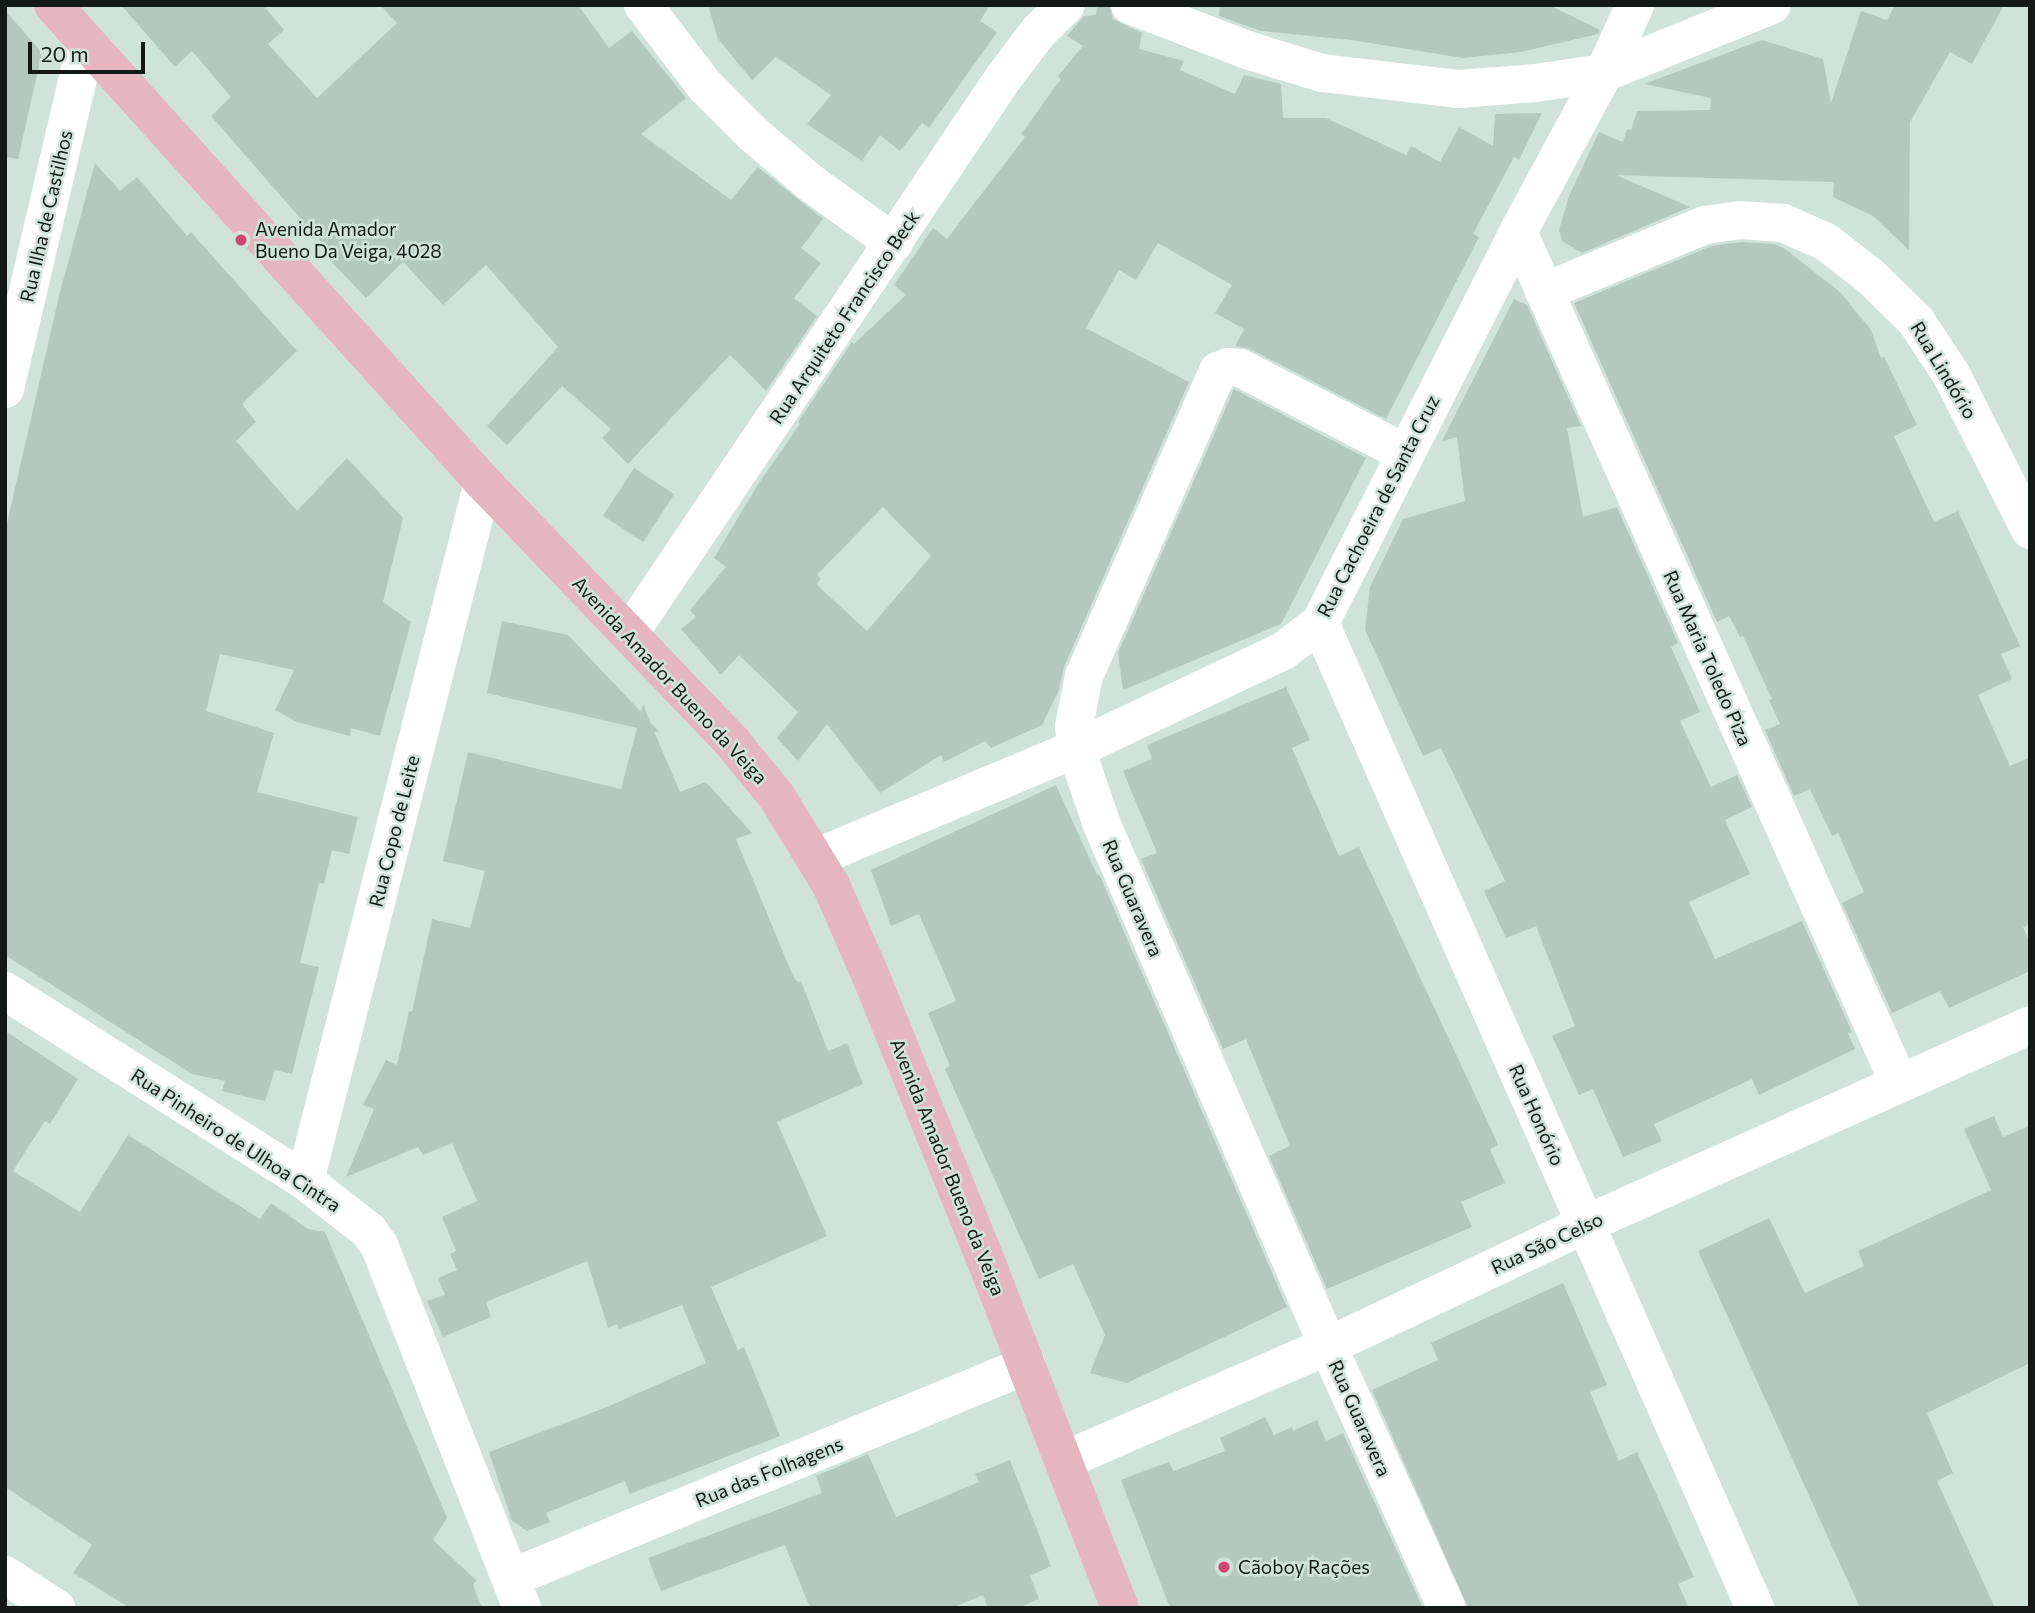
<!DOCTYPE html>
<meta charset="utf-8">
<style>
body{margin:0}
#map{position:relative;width:2035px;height:1613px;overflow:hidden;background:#d0e3db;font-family:Commissioner,sans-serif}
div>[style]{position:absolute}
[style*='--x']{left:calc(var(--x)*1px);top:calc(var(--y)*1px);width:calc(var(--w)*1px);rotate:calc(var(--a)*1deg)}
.building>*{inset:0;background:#b5c8bf;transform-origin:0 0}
.minor>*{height:38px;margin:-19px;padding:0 19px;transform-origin:19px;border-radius:19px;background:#fff}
.major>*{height:38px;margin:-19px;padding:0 19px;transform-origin:19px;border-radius:19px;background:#e5b6c2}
.dots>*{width:19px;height:19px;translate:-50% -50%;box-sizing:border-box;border:4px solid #d0e3db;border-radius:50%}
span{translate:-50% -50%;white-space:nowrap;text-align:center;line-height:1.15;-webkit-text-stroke:5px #d0e3db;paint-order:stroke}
.street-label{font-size:19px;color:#121916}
.poi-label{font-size:19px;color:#121916}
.left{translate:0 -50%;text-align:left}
.frame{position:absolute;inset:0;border:7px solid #121916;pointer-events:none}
.scale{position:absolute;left:28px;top:42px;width:117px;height:32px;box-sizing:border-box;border:4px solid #121916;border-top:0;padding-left:9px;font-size:21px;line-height:24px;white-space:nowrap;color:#121916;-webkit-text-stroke:5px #d0e3db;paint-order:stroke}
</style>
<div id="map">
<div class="building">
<i style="clip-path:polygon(121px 5px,263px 5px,284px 30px,268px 44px,317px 98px,397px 23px,380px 5px,578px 5px,609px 48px,632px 31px,686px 98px,641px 134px,731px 200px,758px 167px,823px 219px,801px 248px,821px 263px,794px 298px,817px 316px,766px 391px,730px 355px,628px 464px,602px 438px,611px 429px,562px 386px,507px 445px,487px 426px,558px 347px,486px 265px,443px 305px,403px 262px,366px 298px,324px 254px,328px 250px,211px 116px,231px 97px,192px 51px,175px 67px)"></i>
<i style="clip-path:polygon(708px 5px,990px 5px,980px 21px,997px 32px,929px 128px,922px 123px,900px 151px,880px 135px,862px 161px,807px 124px,831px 95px,776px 57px,752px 80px,718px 39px)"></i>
<i style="clip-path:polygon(evenodd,1097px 5px,1109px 5px,1113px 19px,1142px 33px,1139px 49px,1184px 61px,1180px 70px,1235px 94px,1244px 75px,1281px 84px,1283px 118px,1326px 118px,1406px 155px,1411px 146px,1440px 162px,1459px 127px,1493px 146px,1495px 114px,1542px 113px,1519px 160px,1514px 157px,1473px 234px,1479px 237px,1386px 419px,1250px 349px,1235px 346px,1244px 329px,1215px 313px,1232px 285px,1158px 243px,1136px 280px,1119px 270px,1086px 328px,1189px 382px,1064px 667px,1059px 690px,1042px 725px,991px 748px,985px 741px,944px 762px,941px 755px,880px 793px,827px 724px,798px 761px,777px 738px,798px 712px,739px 655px,721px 675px,681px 629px,696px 617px,690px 610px,726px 567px,714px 558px,757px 486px,800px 424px,798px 422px,852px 342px,854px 344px,906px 295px,894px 285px,933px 228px,947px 239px,1025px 137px,1021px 134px,1061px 79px,1058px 76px,1083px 46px,1067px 36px,1084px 16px,1096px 15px,1097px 5px,883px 507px,931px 556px,867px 631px,816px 584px,821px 579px,817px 575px,883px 507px)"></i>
<i style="clip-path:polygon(1220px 5px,1549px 5px,1600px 30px,1598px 34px,1521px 52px,1463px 58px,1351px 40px,1261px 31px,1219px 16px)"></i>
<i style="clip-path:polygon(1895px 5px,2004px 5px,1972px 64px,1950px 52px,1910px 122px,1909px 250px,1873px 216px,1833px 197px,1834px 182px,1616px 175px,1690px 207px,1582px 253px,1562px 241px,1559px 230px,1569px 196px,1599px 132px,1623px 142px,1627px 129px,1631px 130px,1637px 111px,1710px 110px,1711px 98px,1644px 84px,1762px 40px,1823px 59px,1831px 103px,1861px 11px,1887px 20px)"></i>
<i style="clip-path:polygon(5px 10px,42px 53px,18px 159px,5px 157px)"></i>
<i style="clip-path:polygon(95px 163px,120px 191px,137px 177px,187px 236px,191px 232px,297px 351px,242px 404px,256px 422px,236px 441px,297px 511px,347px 458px,403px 518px,383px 602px,411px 622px,380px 736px,351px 728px,350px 736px,297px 722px,275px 710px,294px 670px,220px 654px,206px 711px,274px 733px,257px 792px,358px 817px,349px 854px,332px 850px,324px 884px,319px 883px,300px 963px,319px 967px,292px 1074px,275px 1070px,265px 1101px,222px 1091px,225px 1081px,192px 1074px,5px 955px,5px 532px,59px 296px)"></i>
<i style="clip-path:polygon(1741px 242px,1775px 244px,1785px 249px,1840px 292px,1871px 330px,1881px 358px,1884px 357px,1917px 425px,1894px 436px,1934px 522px,1958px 511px,2020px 646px,2001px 654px,2012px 679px,1978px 695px,2010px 766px,2030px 757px,2030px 924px,2023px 927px,2030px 943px,2030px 971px,1949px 1008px,1940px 991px,1892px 1013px,1842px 903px,1864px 892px,1838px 833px,1832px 836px,1810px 789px,1794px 796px,1765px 730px,1780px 724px,1769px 700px,1772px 699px,1743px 636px,1740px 637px,1729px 616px,1717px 622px,1574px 303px,1711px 246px)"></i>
<i style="clip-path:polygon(1514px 299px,1527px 305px,1581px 426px,1567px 428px,1583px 517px,1617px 507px,1678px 643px,1671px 647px,1700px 712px,1680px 721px,1711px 787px,1737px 775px,1752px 807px,1725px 820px,1750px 874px,1689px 902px,1715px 959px,1802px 921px,1852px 1032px,1848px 1033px,1855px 1049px,1759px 1095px,1752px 1079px,1654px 1124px,1662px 1141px,1623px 1157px,1593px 1089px,1579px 1095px,1552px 1036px,1575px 1026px,1536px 926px,1506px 938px,1484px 891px,1505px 881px,1441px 748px,1423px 756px,1365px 630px,1370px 587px,1403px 519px,1465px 501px,1457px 437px,1442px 441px)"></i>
<i style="clip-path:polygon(1234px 389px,1366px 458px,1281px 624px,1123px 690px,1118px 653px)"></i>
<i style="left:634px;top:468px;width:48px;height:57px;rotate:33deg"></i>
<i style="clip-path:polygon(502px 621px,568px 635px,641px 712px,643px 704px,650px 722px,660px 733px,654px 731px,680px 792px,706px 782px,752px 833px,736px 839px,793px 976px,798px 982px,801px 981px,828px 1051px,847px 1043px,863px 1084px,777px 1122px,827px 1236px,711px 1287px,738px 1350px,744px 1347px,780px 1436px,630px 1494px,625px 1481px,546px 1513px,550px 1522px,527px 1531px,512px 1521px,489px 1452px,607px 1407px,706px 1363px,682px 1305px,619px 1329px,617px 1324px,608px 1328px,587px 1261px,486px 1302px,491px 1317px,443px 1337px,427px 1301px,445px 1295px,438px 1278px,457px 1270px,450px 1254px,456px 1251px,442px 1217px,477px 1201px,452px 1143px,423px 1155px,418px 1147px,346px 1177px,374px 1109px,363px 1105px,386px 1060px,397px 1065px,409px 1011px,412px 1012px,432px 919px,470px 928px,485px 871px,443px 861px,468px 752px,621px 789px,637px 728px,487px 693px)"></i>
<i style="clip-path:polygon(1286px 687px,1310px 740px,1292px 748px,1311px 792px,1339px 856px,1359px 847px,1491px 1129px,1498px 1145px,1490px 1149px,1505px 1183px,1461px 1202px,1472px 1227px,1327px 1289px,1269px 1156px,1290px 1146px,1246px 1039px,1223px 1049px,1141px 859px,1157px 853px,1123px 771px,1152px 759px,1147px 745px)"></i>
<i style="clip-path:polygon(1056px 785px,1097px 875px,1099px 874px,1287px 1307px,1127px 1383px,1090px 1373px,1105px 1335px,1073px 1264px,1039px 1279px,945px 1069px,950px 1066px,928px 1013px,956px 1001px,919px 914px,891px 926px,871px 870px)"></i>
<i style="clip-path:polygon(5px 1031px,78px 1079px,50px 1124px,45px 1121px,13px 1171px,80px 1212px,128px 1135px,260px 1219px,271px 1203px,308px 1229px,325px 1232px,447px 1518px,433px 1540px,476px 1580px,473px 1585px,482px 1608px,130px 1608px,73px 1573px,92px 1545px,5px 1487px)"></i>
<i style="clip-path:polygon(1994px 1116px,2003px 1137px,2030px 1126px,2030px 1363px,1927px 1413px,1953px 1473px,1937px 1481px,1995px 1608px,1860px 1608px,1698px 1251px,1769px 1218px,1805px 1293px,1864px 1266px,1858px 1251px,1991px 1190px,1964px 1129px)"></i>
<i style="clip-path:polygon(1563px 1283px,1607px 1385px,1590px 1392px,1619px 1461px,1637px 1452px,1694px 1577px,1678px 1584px,1689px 1608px,1468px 1608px,1372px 1390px,1438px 1360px,1431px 1343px)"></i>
<i style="clip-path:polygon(1265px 1417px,1274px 1435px,1292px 1427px,1293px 1431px,1317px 1420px,1326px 1441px,1343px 1433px,1423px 1608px,1170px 1608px,1121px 1480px,1168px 1462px,1174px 1471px,1225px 1451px,1220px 1438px)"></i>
<i style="clip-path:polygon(868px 1454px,896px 1517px,979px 1482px,975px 1474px,1010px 1460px,1051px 1566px,1030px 1576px,1039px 1599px,1018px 1608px,988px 1608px,983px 1595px,952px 1608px,810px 1608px,785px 1545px,661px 1591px,648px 1558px,822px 1493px,816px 1476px)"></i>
</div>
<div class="minor">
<i style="--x:643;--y:5;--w:103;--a:52.5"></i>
<i style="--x:706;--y:87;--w:66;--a:45"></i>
<i style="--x:753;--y:134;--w:77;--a:40.3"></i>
<i style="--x:812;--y:184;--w:101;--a:35.7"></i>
<i style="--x:1130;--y:5;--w:125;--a:21"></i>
<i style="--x:1247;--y:50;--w:78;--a:17"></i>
<i style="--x:1322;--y:73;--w:138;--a:6.7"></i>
<i style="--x:1459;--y:89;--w:76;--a:-4.5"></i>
<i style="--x:1535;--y:83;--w:70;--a:-8.2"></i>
<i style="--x:1604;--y:73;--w:181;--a:-22"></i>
<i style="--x:1518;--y:232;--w:932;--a:65.88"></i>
<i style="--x:1544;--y:292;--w:174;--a:-22.6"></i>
<i style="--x:1705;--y:225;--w:35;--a:-8"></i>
<i style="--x:1740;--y:220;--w:43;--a:4"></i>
<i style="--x:1783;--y:223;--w:47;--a:23.8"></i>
<i style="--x:1826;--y:242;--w:56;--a:37.7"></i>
<i style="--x:1870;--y:276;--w:64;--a:44.4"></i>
<i style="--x:1916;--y:321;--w:64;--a:56.6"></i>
<i style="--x:1951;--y:374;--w:175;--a:63.1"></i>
<i style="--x:5;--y:389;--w:354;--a:-76.8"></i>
<i style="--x:1405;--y:453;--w:186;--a:-152.7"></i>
<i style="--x:1240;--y:368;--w:12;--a:-175"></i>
<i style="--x:1228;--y:367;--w:11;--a:158"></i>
<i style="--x:1218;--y:371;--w:333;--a:113.7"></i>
<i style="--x:1084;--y:676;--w:51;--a:101.3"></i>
<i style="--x:1074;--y:726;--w:23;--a:85"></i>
<i style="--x:1076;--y:749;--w:80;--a:71.1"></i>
<i style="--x:1102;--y:825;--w:568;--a:66.55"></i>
<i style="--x:1328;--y:1346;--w:288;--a:65.6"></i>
<i style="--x:1320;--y:623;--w:1077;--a:66.17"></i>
<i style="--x:629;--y:634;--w:671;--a:-56.05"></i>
<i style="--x:1004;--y:77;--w:58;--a:-52.7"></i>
<i style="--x:1039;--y:31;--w:37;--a:-44"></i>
<i style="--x:815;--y:858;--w:283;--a:-22.7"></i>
<i style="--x:1076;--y:749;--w:229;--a:-25.3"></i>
<i style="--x:1283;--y:651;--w:46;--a:-37.1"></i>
<i style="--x:1320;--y:623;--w:438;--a:-63.1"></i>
<i style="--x:1518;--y:232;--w:181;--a:-61.6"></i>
<i style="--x:1604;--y:73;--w:75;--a:-65.5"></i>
<i style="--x:5;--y:991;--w:355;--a:32.3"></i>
<i style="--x:305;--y:1181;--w:80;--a:37.9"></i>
<i style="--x:368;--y:1230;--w:19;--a:54"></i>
<i style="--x:379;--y:1245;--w:390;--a:68.5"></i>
<i style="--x:305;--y:1181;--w:721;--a:-75.71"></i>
<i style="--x:1063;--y:1461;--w:289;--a:-23.5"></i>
<i style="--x:1328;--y:1346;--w:285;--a:-25.3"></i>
<i style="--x:1586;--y:1224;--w:487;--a:-24.1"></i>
<i style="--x:5;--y:1575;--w:61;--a:32.9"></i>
<i style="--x:511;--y:1578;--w:558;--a:-22.43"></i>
</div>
<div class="major">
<i style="--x:53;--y:5;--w:642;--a:47.97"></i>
<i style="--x:483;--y:482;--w:361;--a:46.2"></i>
<i style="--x:733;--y:743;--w:70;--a:50.8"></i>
<i style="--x:777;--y:797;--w:103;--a:58.5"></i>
<i style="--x:831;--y:885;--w:103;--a:66.4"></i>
<i style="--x:872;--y:979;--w:318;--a:68"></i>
<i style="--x:991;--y:1274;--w:358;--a:68.9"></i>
</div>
<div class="dots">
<i style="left:241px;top:240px;background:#d14473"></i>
<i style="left:1224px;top:1567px;background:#d14473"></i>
</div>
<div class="street-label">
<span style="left:46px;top:216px;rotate:-77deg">Rua Ilha de Castilhos</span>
<span style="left:844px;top:317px;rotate:-56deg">Rua Arquiteto Francisco Beck</span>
<span style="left:1944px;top:370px;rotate:59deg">Rua Lindório</span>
<span style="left:1378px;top:506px;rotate:-63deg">Rua Cachoeira de Santa Cruz</span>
<span style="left:1708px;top:658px;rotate:66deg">Rua Maria Toledo Piza</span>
<span style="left:670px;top:680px;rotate:47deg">Avenida Amador Bueno da Veiga</span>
<span style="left:394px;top:831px;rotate:-76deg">Rua Copo de Leite</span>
<span style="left:1133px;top:898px;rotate:67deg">Rua Guaravera</span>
<span style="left:1537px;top:1115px;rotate:66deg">Rua Honório</span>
<span style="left:236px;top:1140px;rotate:33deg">Rua Pinheiro de Ulhoa Cintra</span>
<span style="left:948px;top:1167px;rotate:68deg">Avenida Amador Bueno da Veiga</span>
<span style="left:1547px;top:1243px;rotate:-25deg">Rua São Celso</span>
<span style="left:1360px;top:1418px;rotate:66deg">Rua Guaravera</span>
<span style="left:769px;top:1472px;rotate:-22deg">Rua das Folhagens</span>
</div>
<div class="poi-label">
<span class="left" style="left:255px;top:240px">Avenida Amador<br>Bueno Da Veiga, 4028</span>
<span class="left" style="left:1238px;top:1567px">Cãoboy Rações</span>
</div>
<div class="frame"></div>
<div class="scale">20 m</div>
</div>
